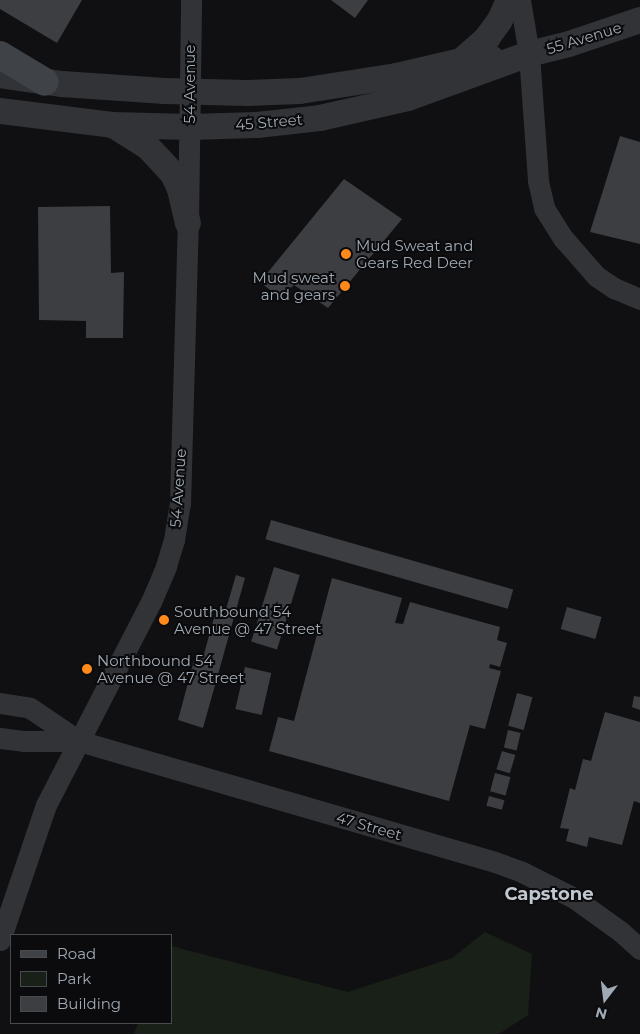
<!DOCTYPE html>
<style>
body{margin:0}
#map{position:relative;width:640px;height:1034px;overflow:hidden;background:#101012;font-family:Montserrat,sans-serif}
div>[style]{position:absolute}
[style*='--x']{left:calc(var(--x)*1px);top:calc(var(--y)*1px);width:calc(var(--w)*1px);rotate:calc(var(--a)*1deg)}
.green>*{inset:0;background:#182018}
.building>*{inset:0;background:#3c3e42;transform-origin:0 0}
.minor>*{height:21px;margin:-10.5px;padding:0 10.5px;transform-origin:10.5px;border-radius:10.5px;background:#313337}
.tertiary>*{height:26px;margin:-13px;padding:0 13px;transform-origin:13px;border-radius:13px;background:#313337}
.secondary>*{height:28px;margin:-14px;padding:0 14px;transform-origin:14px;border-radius:14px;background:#3f4247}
.dots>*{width:14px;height:14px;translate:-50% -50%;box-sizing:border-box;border:2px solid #0b0b0d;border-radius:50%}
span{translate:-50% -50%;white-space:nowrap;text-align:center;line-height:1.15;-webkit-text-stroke:4px #0b0b0d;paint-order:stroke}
.street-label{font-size:15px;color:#a0aab4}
.poi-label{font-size:15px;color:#a0aab4}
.left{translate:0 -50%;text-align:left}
.right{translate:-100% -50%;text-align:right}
.quarter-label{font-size:18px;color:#c1c8d0;font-weight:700}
.legend{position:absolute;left:10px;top:934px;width:162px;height:90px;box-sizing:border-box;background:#0b0b0d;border:1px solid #474b50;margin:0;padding:6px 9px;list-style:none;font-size:15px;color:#a0aab4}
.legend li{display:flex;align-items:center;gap:10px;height:25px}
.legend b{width:25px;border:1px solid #474b50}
.north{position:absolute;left:580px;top:974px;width:50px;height:50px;-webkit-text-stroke:4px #0b0b0d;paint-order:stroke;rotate:195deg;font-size:14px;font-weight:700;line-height:20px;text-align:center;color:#a0aab4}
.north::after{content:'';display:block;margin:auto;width:18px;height:22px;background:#a0aab4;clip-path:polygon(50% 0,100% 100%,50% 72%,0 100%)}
</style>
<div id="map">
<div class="green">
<i style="clip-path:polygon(485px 932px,532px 954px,528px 1015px,499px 1034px,134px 1034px,138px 1023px,171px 1023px,171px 946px,348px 992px,452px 958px)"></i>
</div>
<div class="building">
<i style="clip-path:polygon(0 0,82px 0,57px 43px,0 9px)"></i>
<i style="clip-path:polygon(331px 0,368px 0,355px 18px)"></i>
<i style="clip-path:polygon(620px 136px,640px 142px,640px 244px,590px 232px)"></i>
<i style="clip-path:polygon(344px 179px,402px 219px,328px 308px,294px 285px,280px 298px,260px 282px)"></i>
<i style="clip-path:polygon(110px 206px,111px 273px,124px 272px,123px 338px,86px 338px,86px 321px,39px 320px,38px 207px)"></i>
<i style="left:271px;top:520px;width:252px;height:20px;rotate:16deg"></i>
<i style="left:274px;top:567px;width:27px;height:78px;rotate:17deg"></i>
<i style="clip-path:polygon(236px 575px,245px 578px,203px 728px,178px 720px,196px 653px,204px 654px,215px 614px,224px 616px)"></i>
<i style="clip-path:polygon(332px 578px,402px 598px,395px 623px,403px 624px,410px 602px,500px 627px,497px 640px,507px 643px,500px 667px,490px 664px,489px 668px,501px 671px,485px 729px,470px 725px,449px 801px,269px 751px,278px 717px,294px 721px)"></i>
<i style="left:567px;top:607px;width:36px;height:23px;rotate:16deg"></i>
<i style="left:245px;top:667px;width:27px;height:43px;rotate:13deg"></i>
<i style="left:517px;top:693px;width:16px;height:34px;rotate:15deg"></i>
<i style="clip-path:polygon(634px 696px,640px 697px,640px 710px,632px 707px)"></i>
<i style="clip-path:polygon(605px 712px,640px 722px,640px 803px,634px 801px,622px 845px,589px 837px,587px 847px,566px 841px,569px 829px,560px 828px,570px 788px,575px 790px,583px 759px,591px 761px)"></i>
<i style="left:508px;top:730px;width:13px;height:18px;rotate:13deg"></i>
<i style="left:502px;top:751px;width:14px;height:19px;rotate:17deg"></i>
<i style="left:495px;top:773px;width:16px;height:19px;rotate:15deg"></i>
<i style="left:489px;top:796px;width:16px;height:10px;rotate:15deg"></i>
</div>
<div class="minor">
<i style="--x:520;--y:0;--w:55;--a:80.5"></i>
<i style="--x:529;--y:54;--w:127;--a:85.9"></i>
<i style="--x:538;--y:181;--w:28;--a:77"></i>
<i style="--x:544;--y:208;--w:36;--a:58"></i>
<i style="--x:563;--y:238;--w:50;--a:49"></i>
<i style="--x:596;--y:276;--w:22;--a:34"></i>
<i style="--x:614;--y:288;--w:28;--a:23"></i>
<i style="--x:0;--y:703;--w:30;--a:9"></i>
<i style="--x:30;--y:708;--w:59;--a:34"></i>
<i style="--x:0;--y:738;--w:23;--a:7"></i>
<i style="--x:23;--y:741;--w:56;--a:0"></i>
<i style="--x:79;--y:741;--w:433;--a:16.2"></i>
<i style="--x:495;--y:862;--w:29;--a:20"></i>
<i style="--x:522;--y:872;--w:58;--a:26.6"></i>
<i style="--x:574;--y:898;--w:57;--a:35.7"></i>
<i style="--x:620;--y:931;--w:27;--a:42"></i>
<i style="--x:0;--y:940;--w:143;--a:-71.2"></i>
<i style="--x:46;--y:805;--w:229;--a:-62.7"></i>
<i style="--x:151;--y:602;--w:39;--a:-67"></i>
<i style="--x:166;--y:566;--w:27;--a:-73"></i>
<i style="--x:174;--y:540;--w:36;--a:-81"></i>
<i style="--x:180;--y:504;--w:281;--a:-88.4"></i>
<i style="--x:188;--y:223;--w:223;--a:-89.2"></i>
</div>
<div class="tertiary">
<i style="--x:461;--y:61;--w:35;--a:-41"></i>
<i style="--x:487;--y:38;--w:22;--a:-54"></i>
<i style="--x:500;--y:20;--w:22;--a:-66"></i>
<i style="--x:0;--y:75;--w:63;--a:8.3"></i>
<i style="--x:62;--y:84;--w:103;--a:3.9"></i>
<i style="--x:165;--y:91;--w:82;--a:1.4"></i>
<i style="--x:247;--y:93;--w:53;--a:-2.2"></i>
<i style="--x:300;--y:91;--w:98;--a:-8.8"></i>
<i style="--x:397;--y:76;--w:66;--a:-13.2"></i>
<i style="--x:461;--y:61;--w:30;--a:-6"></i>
<i style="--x:0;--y:111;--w:113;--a:7.1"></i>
<i style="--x:112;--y:125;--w:78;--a:1.5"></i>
<i style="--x:190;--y:127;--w:67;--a:-1.7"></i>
<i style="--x:257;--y:125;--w:63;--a:-6.3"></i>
<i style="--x:320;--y:118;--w:90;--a:-12.8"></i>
<i style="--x:408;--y:98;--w:129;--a:-20"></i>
<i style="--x:529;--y:54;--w:41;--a:-14"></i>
<i style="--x:569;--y:44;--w:75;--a:-18.7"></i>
<i style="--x:113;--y:125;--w:41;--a:32.2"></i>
<i style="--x:148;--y:147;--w:37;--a:47"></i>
<i style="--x:173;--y:174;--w:17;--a:65"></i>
<i style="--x:180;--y:189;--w:35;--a:77"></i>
</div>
<div class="secondary">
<i style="--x:0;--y:55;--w:52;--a:31"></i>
</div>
<div class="dots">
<i style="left:346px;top:254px;background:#ff891b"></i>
<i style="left:345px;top:286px;background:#ff891b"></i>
<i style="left:164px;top:620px;background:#ff891b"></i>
<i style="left:87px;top:669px;background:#ff891b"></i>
</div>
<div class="street-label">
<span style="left:584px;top:38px;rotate:-17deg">55 Avenue</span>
<span style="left:190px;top:84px;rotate:-90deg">54 Avenue</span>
<span style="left:269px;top:122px;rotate:-5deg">45 Street</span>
<span style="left:178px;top:488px;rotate:-86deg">54 Avenue</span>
<span style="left:369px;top:826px;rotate:16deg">47 Street</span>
</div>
<div class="poi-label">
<span class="left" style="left:356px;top:254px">Mud Sweat and<br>Gears Red Deer</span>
<span class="right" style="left:335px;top:286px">Mud sweat<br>and gears</span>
<span class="left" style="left:174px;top:620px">Southbound 54<br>Avenue @ 47 Street</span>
<span class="left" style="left:97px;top:669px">Northbound 54<br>Avenue @ 47 Street</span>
</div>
<div class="quarter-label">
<span style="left:549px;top:894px">Capstone</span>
</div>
<ul class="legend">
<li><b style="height:6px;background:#3f4247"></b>Road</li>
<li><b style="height:14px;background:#182018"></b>Park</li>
<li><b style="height:14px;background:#3c3e42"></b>Building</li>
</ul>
<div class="north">N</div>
</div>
